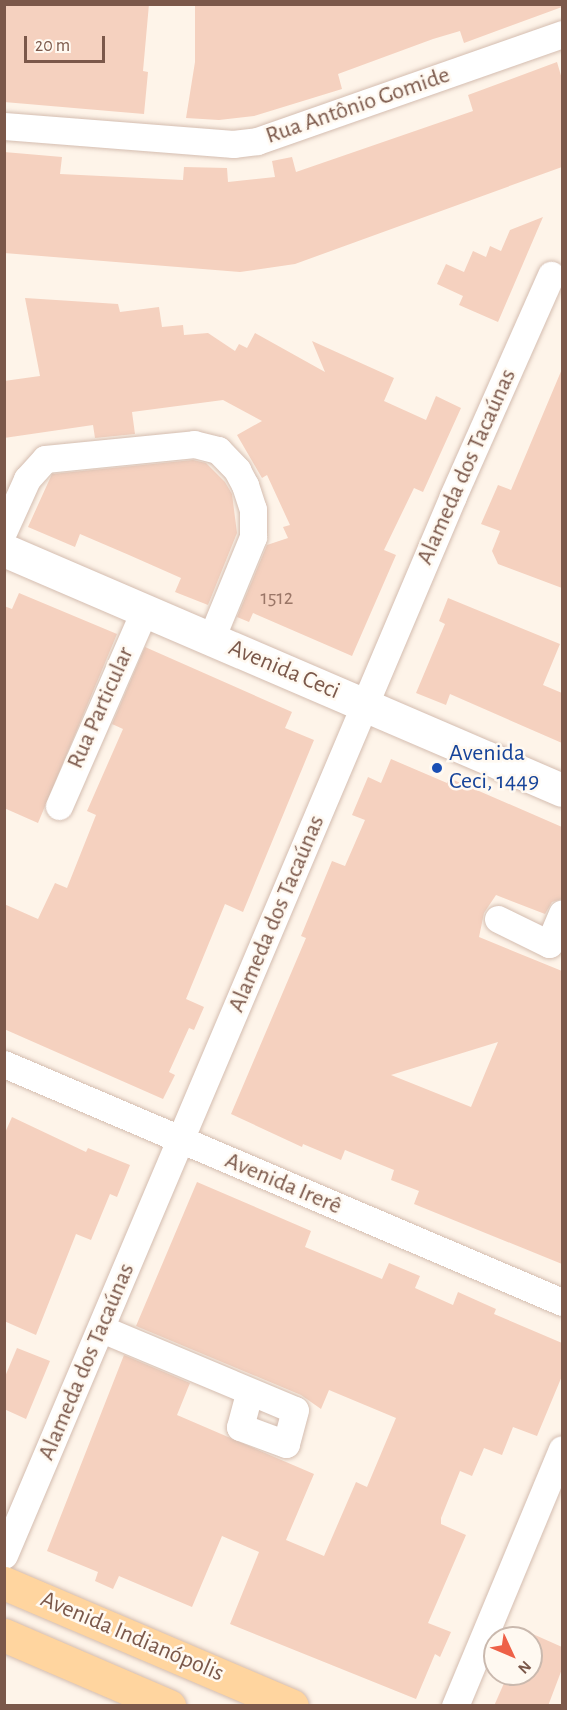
<!DOCTYPE html>
<meta charset="utf-8">
<style>
body{margin:0}
#map{position:relative;width:567px;height:1710px;overflow:hidden;background:#fef4e9;font-family:"Alegreya Sans",sans-serif}
div>[style]{position:absolute}
[style*='--x']{left:calc(var(--x)*1px);top:calc(var(--y)*1px);width:calc(var(--w)*1px);rotate:calc(var(--a)*1deg)}
.building>*{inset:0;background:#f5d1bf}
.roads{filter:drop-shadow(0 0 2px #d4bdb0) drop-shadow(0 0 2px #d4bdb0)}
.minor>*{height:27px;margin:-13.5px;padding:0 13.5px;transform-origin:13.5px;border-radius:13.5px;background:#fff}
.tertiary>*{height:33px;margin:-16.5px;padding:0 16.5px;transform-origin:16.5px;border-radius:16.5px;background:#fff}
.primary>*{height:33px;margin:-16.5px;padding:0 16.5px;transform-origin:16.5px;border-radius:16.5px;background:#ffd59f}
.dots>*{width:16px;height:16px;translate:-50% -50%;box-sizing:border-box;border:3px solid #fff9f1;border-radius:50%}
span{translate:-50% -50%;white-space:nowrap;text-align:center;line-height:1.15;-webkit-text-stroke:5px #fff9f1;paint-order:stroke}
.number-label{font-size:21px;color:#9a7667}
.number-label span{-webkit-text-stroke-width:0}
.street-label{font-size:24px;color:#7b584a}
.transit-label{font-size:24px;color:#164399}
.left{translate:0 -50%;text-align:left}
.frame{position:absolute;inset:0;border:6px solid #7b584a;pointer-events:none}
.north{position:absolute;left:483px;top:1626px;width:60px;height:60px;box-sizing:border-box;background:#fff9f1;border:2px solid #cab9ae;border-radius:50%;rotate:134deg;font-size:16px;font-weight:700;line-height:24px;text-align:center;color:#7b584a}
.north::after{content:'';display:block;margin:auto;width:21px;height:27px;background:#ee6148;clip-path:polygon(50% 0,100% 100%,50% 72%,0 100%)}
.scale{position:absolute;left:24px;top:36px;width:81px;height:27px;box-sizing:border-box;border:3px solid #7b584a;border-top:0;padding-left:8px;font-size:18px;line-height:21px;white-space:nowrap;color:#7b584a;-webkit-text-stroke:4px #fff9f1;paint-order:stroke}
</style>
<div id="map">
<div class="building">
<i style="clip-path:polygon(4px 4px,149px 4px,143px 71px,148px 72px,144px 114px,4px 102px)"></i>
<i style="clip-path:polygon(195px 4px,562px 4px,562px 7px,464px 43px,460px 31px,433px 39px,338px 74px,342px 89px,254px 116px,219px 120px,186px 118px,195px 62px)"></i>
<i style="clip-path:polygon(557px 62px,562px 79px,562px 167px,295px 264px,240px 272px,4px 253px,4px 152px,62px 157px,60px 174px,183px 180px,184px 167px,227px 168px,228px 182px,275px 177px,272px 161px,292px 157px,296px 172px,473px 111px,468px 95px)"></i>
<i style="clip-path:polygon(543px 217px,498px 322px,459px 305px,463px 296px,437px 284px,446px 264px,464px 272px,473px 251px,486px 257px,490px 246px,501px 251px,510px 230px)"></i>
<i style="clip-path:polygon(25px 298px,118px 304px,120px 312px,159px 307px,162px 327px,183px 325px,184px 335px,208px 333px,235px 351px,239px 344px,247px 348px,255px 333px,325px 372px,312px 341px,394px 378px,384px 401px,426px 420px,436px 396px,461px 408px,423px 492px,414px 488px,384px 550px,396px 555px,352px 656px,253px 613px,249px 622px,237px 617px,267px 545px,288px 538px,283px 527px,290px 525px,267px 475px,262px 478px,237px 435px,262px 421px,223px 400px,132px 412px,135px 434px,95px 438px,93px 425px,4px 438px,4px 381px,40px 376px)"></i>
<i style="clip-path:polygon(562px 369px,562px 588px,498px 564px,492px 551px,500px 531px,481px 524px,498px 485px,511px 490px)"></i>
<i style="clip-path:polygon(193px 460px,206px 463px,225px 482px,232px 494px,237px 533px,208px 605px,175px 592px,181px 578px,129px 555px,80px 534px,75px 547px,28px 527px,52px 474px)"></i>
<i style="clip-path:polygon(19px 593px,117px 634px,38px 823px,4px 808px,4px 606px,12px 609px)"></i>
<i style="clip-path:polygon(448px 598px,560px 644px,543px 685px,562px 693px,562px 743px,450px 694px,446px 705px,416px 693px,445px 624px,439px 621px)"></i>
<i style="clip-path:polygon(145px 647px,292px 712px,285px 728px,314px 740px,243px 912px,225px 904px,186px 999px,204px 1007px,194px 1030px,189px 1028px,169px 1072px,175px 1075px,163px 1099px,4px 1029px,4px 904px,38px 919px,55px 883px,67px 888px,96px 815px,87px 811px,123px 729px,112px 724px)"></i>
<i style="clip-path:polygon(evenodd,391px 759px,447px 783px,449px 778px,562px 827px,562px 899px,552px 902px,545px 914px,496px 895px,484px 913px,479px 937px,562px 971px,562px 1264px,414px 1204px,419px 1191px,391px 1180px,394px 1170px,345px 1150px,341px 1160px,303px 1144px,302px 1147px,231px 1114px,306px 938px,301px 936px,332px 861px,345px 866px,365px 820px,352px 815px,368px 777px,381px 783px,391px 759px,498px 1042px,471px 1107px,391px 1075px,498px 1042px)"></i>
<i style="clip-path:polygon(12px 1117px,86px 1152px,88px 1148px,130px 1165px,117px 1197px,110px 1194px,91px 1240px,76px 1234px,36px 1335px,4px 1321px,4px 1135px)"></i>
<i style="clip-path:polygon(197px 1182px,311px 1231px,305px 1247px,382px 1279px,389px 1263px,420px 1276px,415px 1288px,453px 1305px,458px 1292px,496px 1309px,494px 1314px,562px 1343px,562px 1376px,537px 1436px,513px 1427px,502px 1455px,484px 1448px,472px 1476px,460px 1471px,441px 1518px,441px 1524px,466px 1535px,428px 1623px,451px 1632px,440px 1657px,435px 1654px,416px 1699px,230px 1624px,259px 1552px,222px 1536px,192px 1607px,119px 1576px,113px 1589px,95px 1581px,98px 1572px,47px 1551px,124px 1355px,190px 1383px,177px 1415px,314px 1474px,286px 1540px,324px 1556px,356px 1482px,367px 1487px,396px 1418px,329px 1390px,321px 1409px,301px 1395px,136px 1326px)"></i>
<i style="clip-path:polygon(17px 1348px,50px 1361px,26px 1419px,4px 1409px,4px 1379px)"></i>
<i style="clip-path:polygon(526px 1631px,562px 1647px,562px 1669px,548px 1706px,494px 1706px,508px 1674px,531px 1674px,531px 1638px,523px 1638px)"></i>
</div>
<div class="roads">
<div class="minor">
<i style="--x:4;--y:126;--w:230;--a:4.5"></i>
<i style="--x:233;--y:144;--w:24;--a:-7"></i>
<i style="--x:257;--y:141;--w:323;--a:-19.3"></i>
<i style="--x:4;--y:530;--w:56;--a:-65.7"></i>
<i style="--x:27;--y:479;--w:27;--a:-48"></i>
<i style="--x:45;--y:459;--w:150;--a:-5.7"></i>
<i style="--x:194;--y:444;--w:25;--a:14"></i>
<i style="--x:218;--y:450;--w:28;--a:46"></i>
<i style="--x:237;--y:470;--w:17;--a:62"></i>
<i style="--x:245;--y:485;--w:25;--a:72"></i>
<i style="--x:253;--y:509;--w:28;--a:90"></i>
<i style="--x:253;--y:537;--w:110;--a:112.4"></i>
<i style="--x:59;--y:806;--w:213;--a:-66.4"></i>
<i style="--x:498;--y:919;--w:57;--a:26.1"></i>
<i style="--x:549;--y:944;--w:33;--a:-67"></i>
<i style="--x:4;--y:1064;--w:607;--a:23.1"></i>
<i style="--x:102;--y:1329;--w:209;--a:22.8"></i>
<i style="--x:295;--y:1410;--w:35;--a:105"></i>
<i style="--x:286;--y:1444;--w:49;--a:-159.7"></i>
<i style="--x:240;--y:1427;--w:35;--a:-75"></i>
<i style="--x:4;--y:1555;--w:1150;--a:-67.02"></i>
<i style="--x:453;--y:496;--w:242;--a:-66.1"></i>
<i style="--x:455;--y:1706;--w:278;--a:-67.4"></i>
</div>
<div class="tertiary">
<i style="--x:4;--y:550;--w:607;--a:23.27"></i>
</div>
<div class="primary">
<i style="--x:4;--y:1583;--w:313;--a:23.1"></i>
<i style="--x:4;--y:1635;--w:180;--a:23.3"></i>
</div>
</div>
<div class="dots">
<i style="left:437px;top:768px;background:#1a4fb4"></i>
</div>
<div class="number-label">
<span style="left:277px;top:598px">1512</span>
</div>
<div class="street-label">
<span style="left:358px;top:106px;rotate:-19deg">Rua Antônio Gomide</span>
<span style="left:467px;top:467px;rotate:-66deg">Alameda dos Tacaúnas</span>
<span style="left:284px;top:670px;rotate:23deg">Avenida Ceci</span>
<span style="left:101px;top:708px;rotate:-66deg">Rua Particular</span>
<span style="left:277px;top:914px;rotate:-67deg">Alameda dos Tacaúnas</span>
<span style="left:283px;top:1184px;rotate:23deg">Avenida Irerê</span>
<span style="left:87px;top:1362px;rotate:-67deg">Alameda dos Tacaúnas</span>
<span style="left:132px;top:1637px;rotate:23deg">Avenida Indianópolis</span>
</div>
<div class="transit-label">
<span class="left" style="left:449px;top:768px">Avenida<br>Ceci, 1449</span>
</div>
<div class="frame"></div>
<div class="north">N</div>
<div class="scale">20 m</div>
</div>
